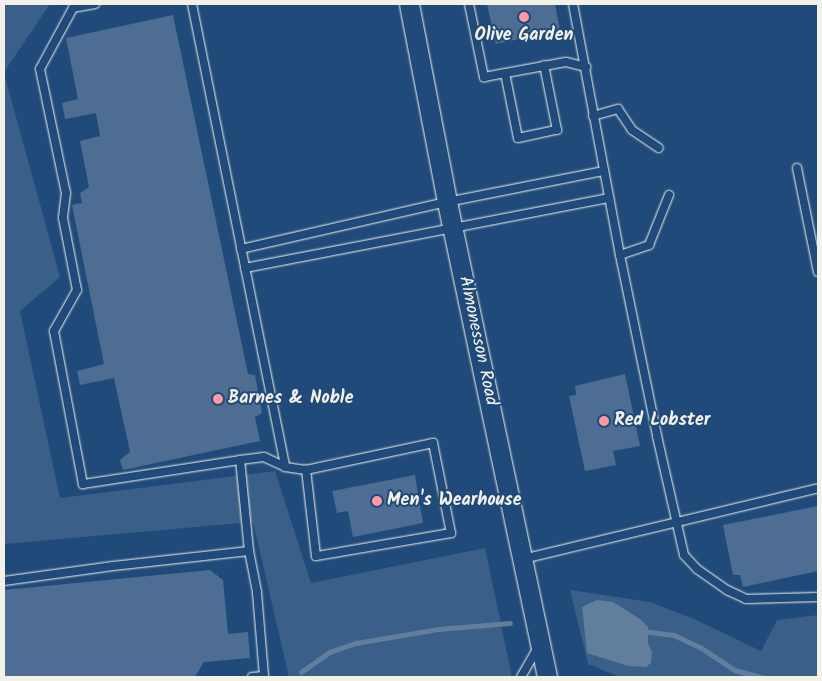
<!DOCTYPE html>
<style>
body{margin:0}
#map{position:relative;width:822px;height:681px;overflow:hidden;background:#1f4a7a;font-family:Kalam,sans-serif}
div>[style]{position:absolute}
[style*='--x']{left:calc(var(--x)*1px);top:calc(var(--y)*1px);width:calc(var(--w)*1px);rotate:calc(var(--a)*1deg)}
.green>*{inset:0;background:#3a5f88}
.water>*{inset:0;background:#627e9d}
.stream>*{height:4.5px;margin:-2.25px;padding:0 2.25px;transform-origin:2.25px;border-radius:2.25px;background:#627e9d}
.building>*{inset:0;background:#4d6e92}
.roads{filter:drop-shadow(0 0 1px #f4f1e8) drop-shadow(0 0 1px #f4f1e8)}
.service>*{height:8px;margin:-4px;padding:0 4px;transform-origin:4px;border-radius:4px;background:#1f4a7a}
.tertiary>*{height:19px;margin:-9.5px;padding:0 9.5px;transform-origin:9.5px;border-radius:9.5px;background:#1f4a7a}
.dots>*{width:14px;height:14px;translate:-50% -50%;box-sizing:border-box;border:2px solid #1f4a7a;border-radius:50%}
span{translate:-50% -50%;white-space:nowrap;text-align:center;line-height:1.15;-webkit-text-stroke:4px #1f4a7a;paint-order:stroke}
.poi-label{font-size:18px;color:#f4f1e8;font-weight:700}
.left{translate:0 -50%;text-align:left}
.street-label{font-size:18px;color:#f4f1e8}
.frame{position:absolute;inset:0;border:5px solid #f4f1e8;pointer-events:none}
</style>
<div id="map">
<div class="green">
<i style="clip-path:polygon(4px 4px,50px 4px,4px 72px)"></i>
<i style="clip-path:polygon(4px 73px,60px 277px,20px 311px,60px 498px,275px 471px,311px 583px,485px 548px,512px 677px,289px 677px,253px 522px,4px 544px)"></i>
<i style="clip-path:polygon(570px 590px,650px 602px,694px 619px,761px 651px,777px 620px,818px 615px,818px 677px,620px 677px,588px 664px)"></i>
</div>
<div class="water">
<i style="clip-path:polygon(597px 600px,613px 602px,640px 619px,648px 627px,648px 643px,652px 652px,651px 663px,646px 667px,628px 666px,587px 653px,582px 607px)"></i>
</div>
<div class="stream">
<i style="--x:642;--y:631;--w:32;--a:7"></i>
<i style="--x:674;--y:635;--w:29;--a:25"></i>
<i style="--x:700;--y:647;--w:42;--a:33.3"></i>
<i style="--x:735;--y:670;--w:28;--a:15"></i>
<i style="--x:301;--y:672;--w:35;--a:-35"></i>
<i style="--x:330;--y:652;--w:28;--a:-19"></i>
<i style="--x:356;--y:643;--w:84;--a:-9.6"></i>
<i style="--x:439;--y:629;--w:71;--a:-4.8"></i>
</div>
<div class="building">
<i style="clip-path:polygon(487px 4px,555px 4px,560px 30px,496px 44px)"></i>
<i style="clip-path:polygon(173px 15px,248px 374px,255px 375px,262px 413px,255px 417px,260px 441px,123px 470px,120px 460px,130px 452px,114px 378px,80px 385px,77px 371px,104px 364px,72px 205px,82px 203px,80px 193px,89px 187px,80px 141px,100px 136px,96px 113px,65px 119px,62px 103px,78px 99px,66px 38px)"></i>
<i style="clip-path:polygon(625px 374px,640px 446px,613px 451px,616px 465px,585px 471px,569px 396px,576px 395px,575px 386px)"></i>
<i style="clip-path:polygon(415px 475px,423px 523px,353px 537px,348px 511px,337px 513px,332px 491px)"></i>
<i style="clip-path:polygon(818px 506px,818px 571px,743px 587px,740px 575px,733px 575px,723px 525px)"></i>
<i style="clip-path:polygon(210px 570px,223px 580px,228px 634px,248px 632px,250px 658px,204px 662px,195px 677px,4px 677px,4px 590px)"></i>
</div>
<div class="roads">
<div class="service">
<i style="--x:95;--y:4;--w:22;--a:170"></i>
<i style="--x:73;--y:8;--w:69;--a:118.4"></i>
<i style="--x:40;--y:69;--w:127;--a:78.2"></i>
<i style="--x:66;--y:193;--w:25;--a:97"></i>
<i style="--x:63;--y:218;--w:73;--a:79"></i>
<i style="--x:77;--y:290;--w:47;--a:119.3"></i>
<i style="--x:54;--y:331;--w:156;--a:79.3"></i>
<i style="--x:83;--y:484;--w:159;--a:-8.7"></i>
<i style="--x:192;--y:4;--w:472;--a:78.6"></i>
<i style="--x:469;--y:4;--w:75;--a:78.4"></i>
<i style="--x:484;--y:77;--w:83;--a:-10.4"></i>
<i style="--x:566;--y:62;--w:21;--a:14"></i>
<i style="--x:573;--y:4;--w:255;--a:79.4"></i>
<i style="--x:620;--y:255;--w:185;--a:78.4"></i>
<i style="--x:657;--y:436;--w:122;--a:77.2"></i>
<i style="--x:684;--y:555;--w:19;--a:47"></i>
<i style="--x:697;--y:569;--w:37;--a:35"></i>
<i style="--x:727;--y:590;--w:21;--a:25"></i>
<i style="--x:746;--y:599;--w:72;--a:-1.6"></i>
<i style="--x:505;--y:73;--w:66;--a:78.7"></i>
<i style="--x:518;--y:138;--w:40;--a:-12"></i>
<i style="--x:557;--y:130;--w:66;--a:-101.3"></i>
<i style="--x:593;--y:116;--w:26;--a:-16"></i>
<i style="--x:618;--y:109;--w:25;--a:56"></i>
<i style="--x:632;--y:130;--w:32;--a:34"></i>
<i style="--x:797;--y:168;--w:106;--a:78.6"></i>
<i style="--x:241;--y:249;--w:211;--a:-12.9"></i>
<i style="--x:447;--y:202;--w:160;--a:-11.2"></i>
<i style="--x:620;--y:255;--w:31;--a:-19"></i>
<i style="--x:649;--y:245;--w:54;--a:-68.2"></i>
<i style="--x:245;--y:268;--w:371;--a:-10.9"></i>
<i style="--x:523;--y:559;--w:303;--a:-13.5"></i>
<i style="--x:4;--y:581;--w:110;--a:-7.8"></i>
<i style="--x:113;--y:566;--w:137;--a:-6.3"></i>
<i style="--x:252;--y:677;--w:12;--a:-5"></i>
<i style="--x:264;--y:676;--w:84;--a:-94.8"></i>
<i style="--x:257;--y:592;--w:42;--a:-101"></i>
<i style="--x:249;--y:551;--w:91;--a:-95.6"></i>
<i style="--x:240;--y:460;--w:24;--a:-7"></i>
<i style="--x:264;--y:457;--w:23;--a:25"></i>
<i style="--x:285;--y:467;--w:21;--a:8"></i>
<i style="--x:306;--y:470;--w:130;--a:-12"></i>
<i style="--x:433;--y:443;--w:92;--a:78.7"></i>
<i style="--x:451;--y:533;--w:137;--a:170.3"></i>
<i style="--x:316;--y:556;--w:87;--a:-96.6"></i>
<i style="--x:521;--y:677;--w:34;--a:-60"></i>
</div>
<div class="tertiary">
<i style="--x:409;--y:4;--w:202;--a:79.1"></i>
<i style="--x:447;--y:202;--w:485;--a:78.1"></i>
</div>
</div>
<div class="dots">
<i style="left:524px;top:17px;background:#ff9aa2"></i>
<i style="left:218px;top:399px;background:#ff9aa2"></i>
<i style="left:604px;top:421px;background:#ff9aa2"></i>
<i style="left:377px;top:501px;background:#ff9aa2"></i>
</div>
<div class="poi-label">
<span style="left:524px;top:36px">Olive Garden</span>
<span class="left" style="left:228px;top:399px">Barnes &amp; Noble</span>
<span class="left" style="left:614px;top:421px">Red Lobster</span>
<span class="left" style="left:387px;top:501px">Men's Wearhouse</span>
</div>
<div class="street-label">
<span style="left:477px;top:341px;rotate:78deg">Almonesson Road</span>
</div>
<div class="frame"></div>
</div>
